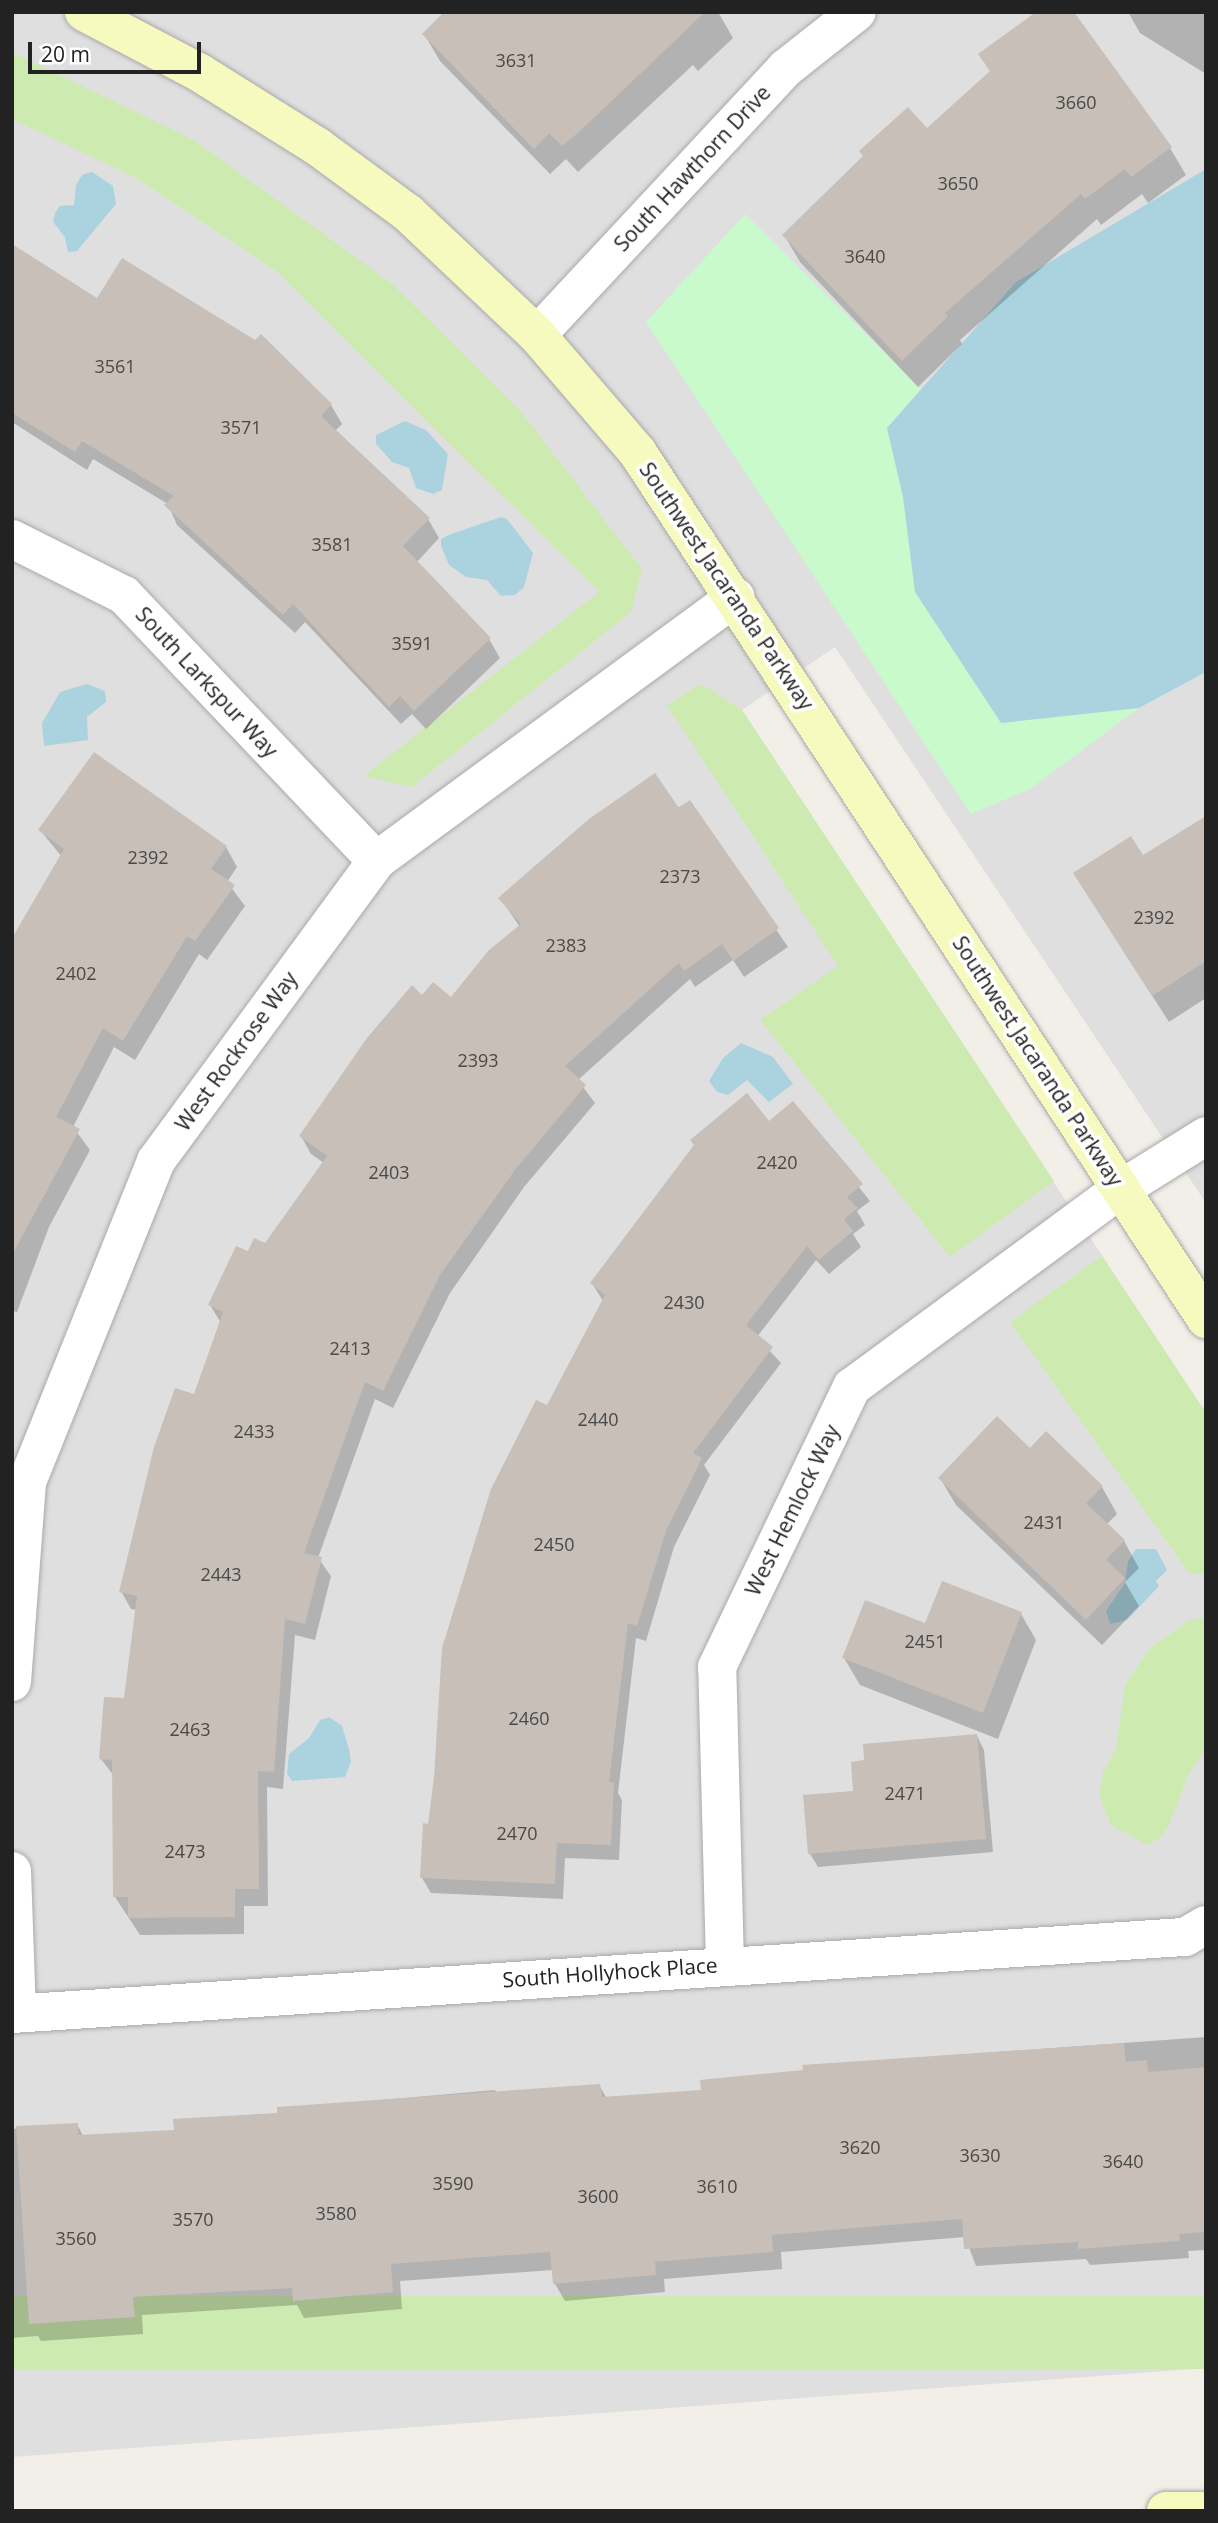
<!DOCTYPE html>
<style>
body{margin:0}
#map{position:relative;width:1218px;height:2523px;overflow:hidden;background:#f2efe9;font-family:"Open Sans",sans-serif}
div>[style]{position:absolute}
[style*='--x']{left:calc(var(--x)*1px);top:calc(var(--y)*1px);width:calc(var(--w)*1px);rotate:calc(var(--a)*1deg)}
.residential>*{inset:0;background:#e0dfdf}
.grass>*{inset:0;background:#cdebb0;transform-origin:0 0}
.park>*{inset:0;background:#c8facc}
.water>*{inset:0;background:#aad3df}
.shadow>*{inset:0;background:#0003}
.building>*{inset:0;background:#c7bfb8}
.roads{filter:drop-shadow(0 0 2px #a9a9a9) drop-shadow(0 0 2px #a9a9a9)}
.street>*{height:38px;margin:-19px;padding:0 19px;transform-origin:19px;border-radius:19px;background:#fff}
.secondary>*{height:38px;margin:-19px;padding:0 19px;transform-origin:19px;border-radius:19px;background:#f7fabf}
span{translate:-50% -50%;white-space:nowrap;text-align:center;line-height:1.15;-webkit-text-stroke:7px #fff;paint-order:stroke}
.number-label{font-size:18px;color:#4b4948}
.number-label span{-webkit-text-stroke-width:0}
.street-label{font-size:21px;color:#222}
.frame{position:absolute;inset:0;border:14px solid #222;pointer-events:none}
.scale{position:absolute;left:28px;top:42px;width:173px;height:32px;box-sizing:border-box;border:4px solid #222;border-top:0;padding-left:9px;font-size:21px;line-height:24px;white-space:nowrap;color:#222;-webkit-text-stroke:5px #fff;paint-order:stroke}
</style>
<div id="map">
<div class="residential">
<i style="clip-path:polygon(12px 12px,1206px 12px,1206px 169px,1139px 708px,1206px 672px,1206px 1203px,835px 647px,742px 710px,1206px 1413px,1206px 2368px,12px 2457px)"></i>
</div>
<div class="grass">
<i style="clip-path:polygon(12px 52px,194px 140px,391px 283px,519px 409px,642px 569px,631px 612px,412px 787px,364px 776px,599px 592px,276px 271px,134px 177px,12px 119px)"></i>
<i style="clip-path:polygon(701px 684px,742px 710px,1054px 1181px,950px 1257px,760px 1020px,838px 966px,667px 705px)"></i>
<i style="clip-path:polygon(1102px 1256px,1206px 1413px,1206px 1573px,1190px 1574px,1010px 1322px)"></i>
<i style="clip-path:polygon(1206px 1618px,1206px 1748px,1189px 1773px,1170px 1823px,1160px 1838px,1147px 1845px,1111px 1825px,1099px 1796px,1103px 1772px,1116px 1748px,1125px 1685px,1149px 1649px,1191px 1619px)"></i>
<i style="left:1206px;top:2296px;width:73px;height:1197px;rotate:90deg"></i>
</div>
<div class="park">
<i style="clip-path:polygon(745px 214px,921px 389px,887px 428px,903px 497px,1001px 723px,1139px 708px,1030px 789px,971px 814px,646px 322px)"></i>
</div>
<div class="water">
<i style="clip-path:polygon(1206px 169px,1206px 672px,1139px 708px,1001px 723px,915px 592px,903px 497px,887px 428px,1016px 282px)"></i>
<i style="clip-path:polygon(92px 172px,113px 186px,116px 204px,77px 251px,68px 252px,65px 237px,53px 222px,55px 213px,60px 206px,74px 205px,76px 185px,82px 175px)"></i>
<i style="clip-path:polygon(405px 421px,426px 430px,448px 454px,442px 490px,433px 494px,416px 488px,409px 468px,392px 462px,376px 444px,376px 435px)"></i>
<i style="clip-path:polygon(501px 517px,507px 519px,533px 553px,524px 587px,515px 595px,501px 596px,487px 580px,466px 577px,449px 565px,441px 546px,441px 539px,451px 534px)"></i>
<i style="clip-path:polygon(87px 684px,105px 691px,106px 702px,87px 717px,88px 740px,44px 746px,42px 723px,60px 692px)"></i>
<i style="clip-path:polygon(741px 1043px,773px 1057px,793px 1084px,769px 1102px,747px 1080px,728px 1095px,717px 1092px,709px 1081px,723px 1058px)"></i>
<i style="clip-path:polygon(1136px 1549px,1156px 1549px,1167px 1570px,1156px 1581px,1159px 1586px,1127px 1620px,1110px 1624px,1106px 1611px,1125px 1583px,1128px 1561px)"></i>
<i style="clip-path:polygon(329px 1717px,342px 1726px,349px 1749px,351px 1762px,345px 1777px,292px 1781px,287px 1774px,289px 1754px,309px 1738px,320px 1720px)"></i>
</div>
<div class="shadow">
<i style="clip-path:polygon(446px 12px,718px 12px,733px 38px,698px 71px,693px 65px,578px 172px,566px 159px,550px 174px,440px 61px,424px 34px)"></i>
<i style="clip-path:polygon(1128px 12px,1206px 12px,1206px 74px,1140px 33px)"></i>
<i style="clip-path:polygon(980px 55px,1170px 148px,1186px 175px,1148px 203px,1142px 194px,1101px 225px,1097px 219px,960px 340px,962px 344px,918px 387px,800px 262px,784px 235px,927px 131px,991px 73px)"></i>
<i style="clip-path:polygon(12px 271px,98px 300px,331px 405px,342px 424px,335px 431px,428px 519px,439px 538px,417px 562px,489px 639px,500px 658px,426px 729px,412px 714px,401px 724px,305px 622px,295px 633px,177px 525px,168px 504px,93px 459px,87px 470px,12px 422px)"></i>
<i style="clip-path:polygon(689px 802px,788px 947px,744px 977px,733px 960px,695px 987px,690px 979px,578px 1080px,595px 1103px,524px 1187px,450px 1293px,393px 1408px,375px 1399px,318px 1558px,331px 1576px,315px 1640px,295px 1635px,283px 1789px,267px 1787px,268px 1906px,244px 1906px,244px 1934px,140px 1935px,115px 1897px,114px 1776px,101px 1759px,126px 1700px,138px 1610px,131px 1609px,121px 1591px,221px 1323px,210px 1305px,249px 1253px,265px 1246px,324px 1163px,311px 1154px,301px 1136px,423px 998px,451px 1000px,520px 927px,500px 898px)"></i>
<i style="clip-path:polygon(1206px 818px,1206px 998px,1169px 1022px,1091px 900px,1142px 857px)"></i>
<i style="clip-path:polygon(40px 830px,226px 847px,237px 867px,227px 882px,245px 906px,207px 960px,199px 954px,135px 1060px,114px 1047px,73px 1127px,90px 1150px,49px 1227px,17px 1312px,12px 1311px,12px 941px,62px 857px)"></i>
<i style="clip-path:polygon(793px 1104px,870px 1201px,857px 1211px,865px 1225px,853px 1234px,861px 1247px,829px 1274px,816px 1260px,757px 1337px,781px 1363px,704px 1465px,710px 1475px,674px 1547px,646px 1641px,636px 1638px,618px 1793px,622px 1800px,619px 1860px,565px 1858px,563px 1899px,431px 1893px,422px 1878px,429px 1826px,548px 1408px,603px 1301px,592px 1283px)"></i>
<i style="clip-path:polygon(1030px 1450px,1102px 1487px,1117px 1514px,1106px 1525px,1124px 1541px,1139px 1568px,1125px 1582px,1139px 1606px,1102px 1645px,956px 1505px,940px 1478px)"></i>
<i style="clip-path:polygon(1021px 1614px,1036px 1640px,998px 1739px,860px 1685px,844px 1658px)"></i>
<i style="clip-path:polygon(977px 1736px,984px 1750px,993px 1852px,818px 1867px,810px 1854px,855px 1792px)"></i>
<i style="clip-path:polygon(1206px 2037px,1206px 2250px,1188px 2251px,1189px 2258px,1090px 2265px,1086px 2259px,976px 2266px,965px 2237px,781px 2252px,782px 2269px,664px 2279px,665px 2292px,565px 2301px,555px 2284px,553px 2270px,400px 2281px,402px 2309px,304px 2318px,297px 2305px,142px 2315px,143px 2334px,41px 2341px,38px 2336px,12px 2338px,12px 2129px,77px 2124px,83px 2136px,176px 2132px,279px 2114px,279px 2109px,495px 2090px,497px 2094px,599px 2085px,607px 2099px,703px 2091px,805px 2072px,804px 2066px)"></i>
</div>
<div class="building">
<i style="clip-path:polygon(444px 12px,705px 12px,578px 133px,562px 146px,549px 133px,534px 149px,422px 34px)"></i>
<i style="clip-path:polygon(1036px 12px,1074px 12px,1172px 147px,1131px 177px,1125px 169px,1085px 199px,1081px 194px,945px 313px,948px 316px,902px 361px,782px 235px,863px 156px,859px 151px,908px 107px,927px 128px,990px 71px,978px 54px)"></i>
<i style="clip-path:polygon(12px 244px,97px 298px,122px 258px,255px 340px,261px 334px,332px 404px,321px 416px,430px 518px,403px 546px,491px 638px,414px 711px,400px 696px,389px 707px,293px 604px,283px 615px,164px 505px,174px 496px,82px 441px,75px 452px,12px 413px)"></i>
<i style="clip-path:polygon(94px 752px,227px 846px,211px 869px,235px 885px,195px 941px,187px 936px,123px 1041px,103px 1028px,56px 1117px,80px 1129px,12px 1255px,12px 938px,64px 849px,38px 830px)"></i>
<i style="clip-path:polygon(655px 773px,679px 808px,690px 800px,779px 928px,733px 961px,722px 944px,684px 971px,679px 963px,565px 1066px,586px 1085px,515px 1170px,440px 1275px,383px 1391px,365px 1382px,304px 1553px,322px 1557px,305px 1624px,285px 1619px,274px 1772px,258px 1771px,259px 1889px,235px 1889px,235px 1917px,128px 1918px,128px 1897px,113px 1897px,112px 1760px,99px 1759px,104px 1697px,124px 1698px,137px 1596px,119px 1592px,154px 1447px,175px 1388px,194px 1394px,223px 1312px,208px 1305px,236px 1246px,248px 1251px,254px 1238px,265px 1243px,327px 1156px,299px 1136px,367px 1038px,412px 985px,422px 995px,433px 982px,451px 997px,489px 950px,521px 924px,498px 898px,589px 819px)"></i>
<i style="clip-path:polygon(1206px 816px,1206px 961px,1152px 996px,1073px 873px,1131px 836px,1143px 855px)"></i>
<i style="clip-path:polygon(747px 1093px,769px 1121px,793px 1101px,863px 1184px,847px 1197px,858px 1208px,844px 1219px,853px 1231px,819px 1260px,807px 1246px,746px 1325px,773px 1347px,693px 1453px,702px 1458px,666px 1531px,637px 1626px,628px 1623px,609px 1782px,614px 1783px,611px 1845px,557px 1843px,555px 1884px,420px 1878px,423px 1823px,428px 1824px,434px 1777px,442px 1648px,491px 1489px,536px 1400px,547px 1405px,605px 1295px,590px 1283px,694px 1145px,690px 1140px)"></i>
<i style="clip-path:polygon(997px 1416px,1030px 1448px,1046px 1431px,1103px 1486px,1086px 1503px,1125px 1540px,1106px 1560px,1125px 1578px,1086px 1620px,938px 1478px)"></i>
<i style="clip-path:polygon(942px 1581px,1022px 1612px,983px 1713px,842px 1658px,865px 1600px,925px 1623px)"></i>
<i style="clip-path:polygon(977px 1734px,986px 1839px,808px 1854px,803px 1795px,853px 1791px,851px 1762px,864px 1760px,863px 1744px)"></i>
<i style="clip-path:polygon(1124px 2043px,1126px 2062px,1147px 2060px,1148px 2072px,1206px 2067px,1206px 2232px,1179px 2234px,1180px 2241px,1078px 2249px,1078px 2242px,964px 2249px,962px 2219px,772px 2235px,773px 2252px,655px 2262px,656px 2275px,553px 2284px,550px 2252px,391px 2264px,393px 2292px,293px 2301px,292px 2288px,133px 2297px,135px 2317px,29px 2324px,16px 2126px,78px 2123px,78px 2135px,174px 2130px,173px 2119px,277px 2113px,277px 2107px,600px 2084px,602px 2097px,701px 2090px,700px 2080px,803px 2070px,802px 2065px)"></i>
</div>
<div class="roads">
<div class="street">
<i style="--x:537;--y:335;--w:365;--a:-47"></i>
<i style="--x:786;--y:68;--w:90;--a:-38.3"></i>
<i style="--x:12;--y:539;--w:125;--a:26.6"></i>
<i style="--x:124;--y:595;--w:366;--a:46.5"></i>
<i style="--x:12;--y:1682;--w:201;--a:-85.7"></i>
<i style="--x:27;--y:1482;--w:346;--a:-68.1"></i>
<i style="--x:156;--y:1161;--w:372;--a:-53.7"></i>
<i style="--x:376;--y:861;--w:446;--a:-36.3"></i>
<i style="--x:12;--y:1871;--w:142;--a:88"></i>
<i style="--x:725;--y:1964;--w:297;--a:-91.5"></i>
<i style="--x:717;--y:1667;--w:311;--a:-64.3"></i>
<i style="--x:852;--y:1387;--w:334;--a:-36.4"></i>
<i style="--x:1121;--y:1189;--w:100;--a:-31.9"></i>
<i style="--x:12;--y:2014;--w:1176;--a:-3.76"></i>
<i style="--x:1185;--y:1937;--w:24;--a:-30"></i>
</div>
<div class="secondary">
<i style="--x:84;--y:12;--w:131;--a:27.7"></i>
<i style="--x:200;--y:73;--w:139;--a:32.1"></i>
<i style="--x:318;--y:147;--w:112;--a:36.3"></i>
<i style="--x:408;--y:213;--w:178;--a:43.4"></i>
<i style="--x:537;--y:335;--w:155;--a:49.4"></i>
<i style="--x:638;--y:453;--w:1036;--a:56.74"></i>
<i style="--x:1166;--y:2511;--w:36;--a:0"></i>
</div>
</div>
<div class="number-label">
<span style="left:516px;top:60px">3631</span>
<span style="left:1076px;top:102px">3660</span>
<span style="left:958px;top:183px">3650</span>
<span style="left:865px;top:256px">3640</span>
<span style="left:115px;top:366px">3561</span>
<span style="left:241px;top:427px">3571</span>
<span style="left:332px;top:544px">3581</span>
<span style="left:412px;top:643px">3591</span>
<span style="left:148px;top:857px">2392</span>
<span style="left:680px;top:876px">2373</span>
<span style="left:1154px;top:917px">2392</span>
<span style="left:566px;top:945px">2383</span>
<span style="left:76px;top:973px">2402</span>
<span style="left:478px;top:1060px">2393</span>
<span style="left:777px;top:1162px">2420</span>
<span style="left:389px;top:1172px">2403</span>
<span style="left:684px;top:1302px">2430</span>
<span style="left:350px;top:1348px">2413</span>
<span style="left:598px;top:1419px">2440</span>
<span style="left:254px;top:1431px">2433</span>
<span style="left:1044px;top:1522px">2431</span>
<span style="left:554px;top:1544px">2450</span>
<span style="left:221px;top:1574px">2443</span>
<span style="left:925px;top:1641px">2451</span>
<span style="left:529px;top:1718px">2460</span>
<span style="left:190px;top:1729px">2463</span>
<span style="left:905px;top:1793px">2471</span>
<span style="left:517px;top:1833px">2470</span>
<span style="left:185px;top:1851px">2473</span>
<span style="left:860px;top:2147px">3620</span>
<span style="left:980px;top:2155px">3630</span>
<span style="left:1123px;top:2161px">3640</span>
<span style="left:453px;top:2183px">3590</span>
<span style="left:717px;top:2186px">3610</span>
<span style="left:598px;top:2196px">3600</span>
<span style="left:336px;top:2213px">3580</span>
<span style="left:193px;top:2219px">3570</span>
<span style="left:76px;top:2238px">3560</span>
</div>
<div class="street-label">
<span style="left:692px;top:168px;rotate:-47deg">South Hawthorn Drive</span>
<span style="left:727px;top:586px;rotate:56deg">Southwest Jacaranda Parkway</span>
<span style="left:207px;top:682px;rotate:47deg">South Larkspur Way</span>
<span style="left:236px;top:1051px;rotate:-54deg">West Rockrose Way</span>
<span style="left:1038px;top:1061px;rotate:57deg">Southwest Jacaranda Parkway</span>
<span style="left:792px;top:1510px;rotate:-64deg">West Hemlock Way</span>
<span style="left:610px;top:1972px;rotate:-4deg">South Hollyhock Place</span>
</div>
<div class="frame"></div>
<div class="scale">20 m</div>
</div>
